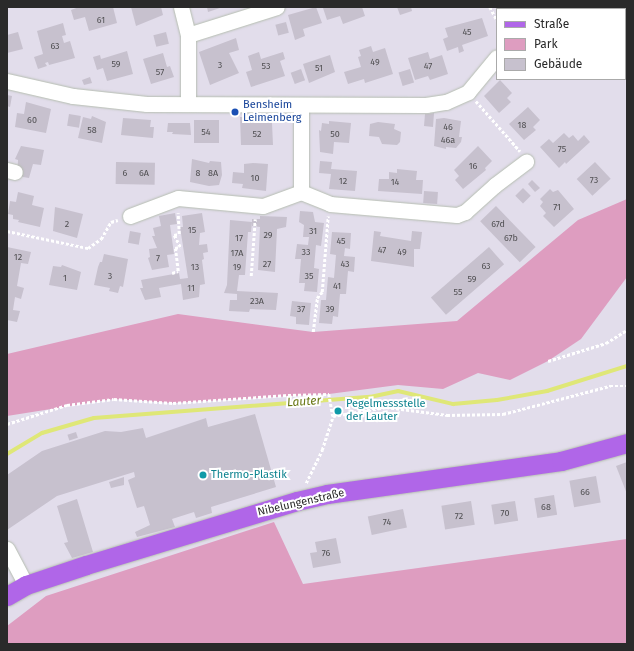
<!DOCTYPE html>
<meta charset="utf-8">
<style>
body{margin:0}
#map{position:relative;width:634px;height:651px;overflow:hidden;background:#e2ddeb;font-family:"Fira Sans",sans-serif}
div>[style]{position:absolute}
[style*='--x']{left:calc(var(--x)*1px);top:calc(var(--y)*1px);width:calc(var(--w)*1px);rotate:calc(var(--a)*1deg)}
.green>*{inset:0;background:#de9dc0}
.stream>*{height:4px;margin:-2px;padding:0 2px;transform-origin:2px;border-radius:2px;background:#dfe777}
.building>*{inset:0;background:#c7c1ce;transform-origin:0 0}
.path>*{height:2.5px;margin-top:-1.25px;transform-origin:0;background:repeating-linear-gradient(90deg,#fff 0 3px,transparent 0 5px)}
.roads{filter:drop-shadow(0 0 1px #b5bdb0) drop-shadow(0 0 1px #b5bdb0)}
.minor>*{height:15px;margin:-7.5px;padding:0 7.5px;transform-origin:7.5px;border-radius:7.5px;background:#fff}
.major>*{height:19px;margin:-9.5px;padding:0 9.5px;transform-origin:9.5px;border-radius:9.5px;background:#b066e8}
.dots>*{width:11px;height:11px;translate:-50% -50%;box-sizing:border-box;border:2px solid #fff;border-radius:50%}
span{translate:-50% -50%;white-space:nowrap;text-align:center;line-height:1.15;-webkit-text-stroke:4px #fff;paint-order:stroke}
.number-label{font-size:9px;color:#515053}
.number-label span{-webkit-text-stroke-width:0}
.transit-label{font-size:11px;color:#164399}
.left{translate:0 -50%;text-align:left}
.culture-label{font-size:11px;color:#0d838f}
.street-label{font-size:11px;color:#2a2a2a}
.water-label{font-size:12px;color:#6a7815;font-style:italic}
.frame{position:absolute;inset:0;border:8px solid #2a2a2a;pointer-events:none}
.legend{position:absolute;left:496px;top:8px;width:130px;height:72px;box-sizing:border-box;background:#fff;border:1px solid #aaa;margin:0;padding:5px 7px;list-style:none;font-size:12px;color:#2a2a2a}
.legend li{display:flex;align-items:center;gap:8px;height:20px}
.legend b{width:20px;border:1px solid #aaa}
</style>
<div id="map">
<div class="green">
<i style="clip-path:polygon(627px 199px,627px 277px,581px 339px,548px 361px,510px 380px,478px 373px,443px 389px,398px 385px,329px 394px,173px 403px,114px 399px,7px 416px,7px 354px,178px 314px,313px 332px,457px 321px,578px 220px)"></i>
<i style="clip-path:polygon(274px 522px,303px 584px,627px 539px,627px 644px,7px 644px,7px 626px,46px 596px)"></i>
</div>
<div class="stream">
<i style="--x:7;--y:454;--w:41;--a:-31"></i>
<i style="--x:42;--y:433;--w:54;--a:-16.1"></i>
<i style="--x:94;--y:418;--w:277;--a:-4.4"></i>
<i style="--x:370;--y:397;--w:29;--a:-12"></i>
<i style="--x:398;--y:391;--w:57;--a:13.3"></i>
<i style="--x:453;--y:404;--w:44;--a:-5.2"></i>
<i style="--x:497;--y:400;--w:51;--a:-10.2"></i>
<i style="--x:547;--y:391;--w:84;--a:-17.4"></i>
</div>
<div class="building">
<i style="clip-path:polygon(79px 7px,113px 7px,117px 23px,89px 31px,85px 17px,74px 20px,71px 10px)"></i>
<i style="clip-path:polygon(131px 7px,161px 7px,163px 15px,136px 26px)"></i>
<i style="clip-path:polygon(207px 7px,223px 7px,208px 12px)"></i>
<i style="clip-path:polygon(316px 7px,322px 23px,303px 29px,305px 36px,295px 40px,288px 15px)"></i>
<i style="clip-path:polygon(326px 7px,362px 7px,365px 16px,343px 24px,340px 16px,327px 20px,323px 8px)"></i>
<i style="clip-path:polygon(397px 7px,411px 7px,412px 11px,400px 15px)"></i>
<i style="clip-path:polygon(559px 7px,577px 7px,556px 9px)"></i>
<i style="clip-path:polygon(482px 18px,488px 36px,462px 45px,464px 51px,459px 53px,458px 47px,447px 51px,443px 39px,448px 37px,445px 28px)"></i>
<i style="left:286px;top:22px;width:11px;height:11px;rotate:75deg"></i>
<i style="clip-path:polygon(63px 23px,66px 35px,62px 36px,64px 43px,70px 41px,75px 58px,49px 65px,48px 62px,45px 63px,47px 66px,38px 69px,34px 57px,43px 54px,37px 31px)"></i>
<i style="clip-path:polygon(18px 32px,23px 49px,7px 53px,7px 35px)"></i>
<i style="left:166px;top:32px;width:12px;height:13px;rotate:76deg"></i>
<i style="clip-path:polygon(236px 38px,239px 50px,229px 53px,239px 73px,210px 85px,199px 52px)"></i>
<i style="clip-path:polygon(371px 46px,373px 52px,385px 48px,393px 74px,365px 83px,364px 79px,348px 84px,344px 72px,361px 67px,358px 57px,361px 56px,359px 50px)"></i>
<i style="clip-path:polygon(127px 51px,133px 74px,107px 81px,103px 68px,97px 70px,93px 57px,100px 55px,101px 59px)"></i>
<i style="clip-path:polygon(259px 52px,261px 59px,283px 52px,285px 59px,280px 61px,285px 76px,251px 87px,246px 72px,252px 70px,248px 56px)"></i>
<i style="clip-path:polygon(428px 52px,430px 59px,442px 55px,448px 74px,430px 80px,428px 76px,415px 80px,408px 58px)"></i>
<i style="clip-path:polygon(163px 53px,167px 67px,170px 66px,174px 77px,151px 84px,143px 59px)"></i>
<i style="clip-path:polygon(330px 55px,335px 72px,309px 83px,303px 64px)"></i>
<i style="left:301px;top:69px;width:12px;height:11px;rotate:70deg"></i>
<i style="left:410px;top:69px;width:14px;height:12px;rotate:73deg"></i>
<i style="clip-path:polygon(90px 77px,92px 83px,84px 85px,82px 80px)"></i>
<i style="clip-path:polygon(500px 80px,512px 93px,507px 98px,511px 102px,499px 113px,484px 96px)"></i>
<i style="clip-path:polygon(7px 95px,12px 96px,10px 107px,7px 106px)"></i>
<i style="clip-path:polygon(26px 102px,51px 109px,46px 133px,15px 127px,17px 113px,24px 114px)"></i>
<i style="clip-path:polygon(528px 107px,540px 120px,533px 127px,536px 130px,524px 140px,509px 124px)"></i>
<i style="clip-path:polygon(434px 113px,433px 127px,424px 126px,425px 114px)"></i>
<i style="left:69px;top:114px;width:12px;height:12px;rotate:9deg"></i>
<i style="clip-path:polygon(92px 116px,106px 122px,102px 143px,78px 138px,83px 117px,91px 119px)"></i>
<i style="clip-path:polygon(240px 117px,253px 117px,254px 123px,272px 123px,273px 145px,241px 145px)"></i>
<i style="clip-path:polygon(123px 118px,151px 120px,150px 127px,154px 127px,153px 138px,121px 135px)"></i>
<i style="clip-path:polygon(444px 118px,461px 121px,459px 137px,462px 137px,461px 142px,456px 148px,446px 147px,446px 149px,434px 146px,436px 119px)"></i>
<i style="left:194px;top:120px;width:25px;height:23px"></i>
<i style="clip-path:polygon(329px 121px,351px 123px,349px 143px,334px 142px,333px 154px,320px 152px,319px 130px,321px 131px,322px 123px,329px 124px)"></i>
<i style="clip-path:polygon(378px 122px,395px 124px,394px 129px,401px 132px,400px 142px,397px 145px,382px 144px,379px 137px,369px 136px,370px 124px)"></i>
<i style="clip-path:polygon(168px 123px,190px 123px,191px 135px,172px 134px,173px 132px,167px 132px)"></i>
<i style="clip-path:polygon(564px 133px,569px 138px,573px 135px,578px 141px,584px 135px,590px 142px,566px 164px,565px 162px,559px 168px,540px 147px,549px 139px,553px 143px)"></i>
<i style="clip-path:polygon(21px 146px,44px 150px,41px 165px,33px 164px,29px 178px,17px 176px,18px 160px,15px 159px)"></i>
<i style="clip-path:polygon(478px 146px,492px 161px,485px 168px,486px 170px,463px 189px,455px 180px,459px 176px,454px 170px)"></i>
<i style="clip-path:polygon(192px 159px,209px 163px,210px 161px,221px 162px,222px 175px,219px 185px,209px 186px,190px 182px)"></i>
<i style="clip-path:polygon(320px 161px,332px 162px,331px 169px,357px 171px,355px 191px,329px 189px,331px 174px,319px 173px)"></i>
<i style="left:116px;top:162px;width:39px;height:22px;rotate:1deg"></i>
<i style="left:595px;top:162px;width:23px;height:25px;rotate:47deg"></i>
<i style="clip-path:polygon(253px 163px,268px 164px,266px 191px,242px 188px,243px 184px,232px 183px,233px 172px,244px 173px,244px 164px)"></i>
<i style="clip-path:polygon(397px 169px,417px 171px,416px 180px,423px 180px,422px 194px,378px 191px,379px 179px,389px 179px,389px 172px,397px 173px)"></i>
<i style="clip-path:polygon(532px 180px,540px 188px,535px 192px,528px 184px)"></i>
<i style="left:523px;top:188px;width:11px;height:11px;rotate:45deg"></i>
<i style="clip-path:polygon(550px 189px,553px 192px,558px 190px,574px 209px,554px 227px,543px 216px,546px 213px,540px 206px,543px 202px,540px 199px)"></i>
<i style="left:424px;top:191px;width:14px;height:12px;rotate:4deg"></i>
<i style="clip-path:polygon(18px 192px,34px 196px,32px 205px,44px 208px,40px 227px,18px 222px,19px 220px,13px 219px,13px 215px,8px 214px,10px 201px,16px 202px)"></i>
<i style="left:496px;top:206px;width:57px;height:22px;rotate:46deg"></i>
<i style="clip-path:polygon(55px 207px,83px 214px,77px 238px,53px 231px)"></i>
<i style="clip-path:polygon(300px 211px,313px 212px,315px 222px,324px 223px,321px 246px,316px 245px,314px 268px,319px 269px,317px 292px,304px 291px,305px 283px,299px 283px,301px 259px,295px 259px,297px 244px,308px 245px,309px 237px,303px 237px,304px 225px,299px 222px)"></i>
<i style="clip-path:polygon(175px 213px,177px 224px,170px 225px,174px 254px,167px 255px,169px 267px,152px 270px,148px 258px,150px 257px,149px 249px,157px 248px,152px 236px,155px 236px,153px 228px,161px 226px,159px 216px)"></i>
<i style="clip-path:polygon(202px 213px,205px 232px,200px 233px,199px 245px,207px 244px,208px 252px,203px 253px,204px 259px,202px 260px,205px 284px,200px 285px,199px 297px,183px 300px,181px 284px,159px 288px,161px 297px,145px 300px,140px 288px,143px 288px,141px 280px,179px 273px,180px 279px,188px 278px,180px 227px,183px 227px,182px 216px)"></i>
<i style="clip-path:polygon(260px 216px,287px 217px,286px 227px,277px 229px,275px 272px,258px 270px,260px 227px,252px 226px,252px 219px,260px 219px)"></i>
<i style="clip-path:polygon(230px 220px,252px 222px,251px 232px,248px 232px,245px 275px,239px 275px,237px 291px,278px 293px,276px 310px,250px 309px,249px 312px,229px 311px,230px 300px,237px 300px,237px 294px,224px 293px,227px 285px)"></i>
<i style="left:130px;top:231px;width:11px;height:12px;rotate:10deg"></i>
<i style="clip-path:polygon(374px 231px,381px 232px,380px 236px,411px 241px,412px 231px,422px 232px,420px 249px,414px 249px,414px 267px,371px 261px)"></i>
<i style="clip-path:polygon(332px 232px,351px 233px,350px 249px,345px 248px,344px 256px,355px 257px,354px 272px,348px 271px,346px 294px,340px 294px,338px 317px,333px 316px,332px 324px,319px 323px,321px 300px,326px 300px,328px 277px,334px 278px,336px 255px,330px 254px)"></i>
<i style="clip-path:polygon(7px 247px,31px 252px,28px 264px,21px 263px,17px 286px,24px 288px,21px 299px,15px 297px,13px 310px,20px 311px,17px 322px,7px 320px)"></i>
<i style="left:489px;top:247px;width:23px;height:77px;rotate:49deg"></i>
<i style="clip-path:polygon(104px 254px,128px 259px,123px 287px,120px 286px,118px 293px,109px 291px,110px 288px,94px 285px,98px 267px,100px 262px,102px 262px)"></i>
<i style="clip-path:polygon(62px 265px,81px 272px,77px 290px,49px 285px,53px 266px,61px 267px)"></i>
<i style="clip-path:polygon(292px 301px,311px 303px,309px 325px,296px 324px,296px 317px,290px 316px)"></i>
<i style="clip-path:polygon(255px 414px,276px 487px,211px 507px,212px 513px,196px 518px,194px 512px,172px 519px,175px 527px,137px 537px,135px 532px,150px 525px,144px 506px,137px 508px,128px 480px,135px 477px,134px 472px,57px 496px,7px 530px,7px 475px,42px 451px,105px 431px,121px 432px,143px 428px,146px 438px,206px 418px,208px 427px)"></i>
<i style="left:76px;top:432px;width:6px;height:9px;rotate:72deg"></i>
<i style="clip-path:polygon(627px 462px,627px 494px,616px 466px)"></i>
<i style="left:596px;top:476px;width:27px;height:27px;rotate:80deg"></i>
<i style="clip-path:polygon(124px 477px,124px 485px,111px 488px,109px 482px)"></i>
<i style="left:554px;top:495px;width:20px;height:20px;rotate:81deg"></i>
<i style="clip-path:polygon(77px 499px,93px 552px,72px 558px,64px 543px,68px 542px,57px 506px)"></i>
<i style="left:471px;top:501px;width:24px;height:30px;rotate:81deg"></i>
<i style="left:515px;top:501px;width:20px;height:24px;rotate:81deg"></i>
<i style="left:403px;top:509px;width:19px;height:36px;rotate:78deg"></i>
<i style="clip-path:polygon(336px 538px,341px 563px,313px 568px,310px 553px,317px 552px,315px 542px)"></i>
</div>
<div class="path">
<i style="--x:490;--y:7;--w:15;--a:62"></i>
<i style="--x:476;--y:101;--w:67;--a:48.7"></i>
<i style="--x:7;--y:231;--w:83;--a:11.9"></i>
<i style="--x:88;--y:248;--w:16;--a:-35"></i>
<i style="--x:101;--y:239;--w:20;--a:-60"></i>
<i style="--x:111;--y:222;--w:7;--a:-16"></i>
<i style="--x:172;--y:273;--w:6;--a:-18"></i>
<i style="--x:178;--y:271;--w:23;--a:-97"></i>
<i style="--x:175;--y:248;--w:5;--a:-11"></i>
<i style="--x:180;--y:247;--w:13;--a:-117"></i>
<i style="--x:174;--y:235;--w:5;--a:-11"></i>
<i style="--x:179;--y:234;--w:21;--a:-93"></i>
<i style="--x:251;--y:276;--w:57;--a:-86"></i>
<i style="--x:313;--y:332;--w:34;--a:-83"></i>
<i style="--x:317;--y:298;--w:8;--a:-50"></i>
<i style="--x:322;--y:292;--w:76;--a:-85.5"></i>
<i style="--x:548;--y:361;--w:61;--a:-17.2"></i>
<i style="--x:606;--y:343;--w:25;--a:-32"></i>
<i style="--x:7;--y:424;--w:63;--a:-17.6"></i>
<i style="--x:67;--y:405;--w:47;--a:-7.3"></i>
<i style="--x:114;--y:399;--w:59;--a:3.9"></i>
<i style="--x:173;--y:403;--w:115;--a:-4"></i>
<i style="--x:288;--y:395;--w:41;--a:-1.4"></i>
<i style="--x:329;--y:394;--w:22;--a:80"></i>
<i style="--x:306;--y:483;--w:37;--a:-64"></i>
<i style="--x:322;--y:450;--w:36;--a:-72"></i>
<i style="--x:333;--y:416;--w:54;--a:-9.6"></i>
<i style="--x:386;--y:407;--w:62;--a:7.5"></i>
<i style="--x:447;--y:415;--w:56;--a:-1"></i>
<i style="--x:503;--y:414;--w:111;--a:-14.7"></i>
<i style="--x:610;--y:386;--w:17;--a:0"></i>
</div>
<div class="roads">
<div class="minor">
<i style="--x:181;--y:7;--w:29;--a:76"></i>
<i style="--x:188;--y:35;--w:69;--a:90"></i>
<i style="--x:536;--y:9;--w:2;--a:-63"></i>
<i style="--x:188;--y:35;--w:93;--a:-17.5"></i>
<i style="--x:7;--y:81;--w:68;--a:12.8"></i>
<i style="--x:73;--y:96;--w:74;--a:6.2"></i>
<i style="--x:147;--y:104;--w:279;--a:0.2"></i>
<i style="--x:426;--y:105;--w:20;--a:-9"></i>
<i style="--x:446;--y:102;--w:24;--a:-24"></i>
<i style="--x:468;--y:92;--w:45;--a:-50.4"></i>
<i style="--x:7;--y:170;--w:8;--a:14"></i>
<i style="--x:301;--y:192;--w:87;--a:-90"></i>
<i style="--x:130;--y:216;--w:51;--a:-20.6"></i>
<i style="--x:178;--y:198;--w:85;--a:5.4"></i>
<i style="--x:263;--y:206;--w:40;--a:-20.2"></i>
<i style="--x:301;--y:192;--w:31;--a:22"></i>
<i style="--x:330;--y:204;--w:127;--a:5"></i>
<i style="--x:457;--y:215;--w:9;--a:-21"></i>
<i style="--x:465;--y:212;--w:40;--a:-42"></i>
<i style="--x:495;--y:185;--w:39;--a:-37"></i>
<i style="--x:7;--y:549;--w:41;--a:62.2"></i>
</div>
<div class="major">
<i style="--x:7;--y:596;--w:22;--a:-30"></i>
<i style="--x:26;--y:585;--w:63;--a:-18.4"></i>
<i style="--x:86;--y:565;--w:220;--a:-16.9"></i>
<i style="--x:297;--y:501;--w:31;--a:-13"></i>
<i style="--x:327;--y:494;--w:236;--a:-8"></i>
<i style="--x:561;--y:461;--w:68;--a:-15.3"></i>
</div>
</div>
<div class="dots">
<i style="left:235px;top:112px;background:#1a4fb4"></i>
<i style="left:338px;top:411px;background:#0f9aa8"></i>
<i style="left:203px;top:475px;background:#0f9aa8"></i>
</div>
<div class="number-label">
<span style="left:101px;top:20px">61</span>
<span style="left:467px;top:32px">45</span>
<span style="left:55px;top:46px">63</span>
<span style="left:375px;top:62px">49</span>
<span style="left:116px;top:64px">59</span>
<span style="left:220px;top:65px">3</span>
<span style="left:266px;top:66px">53</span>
<span style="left:428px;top:66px">47</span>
<span style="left:319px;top:68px">51</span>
<span style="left:160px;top:72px">57</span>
<span style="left:32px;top:120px">60</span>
<span style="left:522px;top:125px">18</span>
<span style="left:448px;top:127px">46</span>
<span style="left:92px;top:130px">58</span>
<span style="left:206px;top:132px">54</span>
<span style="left:257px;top:134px">52</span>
<span style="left:335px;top:134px">50</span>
<span style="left:448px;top:140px">46a</span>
<span style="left:562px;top:149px">75</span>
<span style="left:473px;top:166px">16</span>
<span style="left:125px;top:173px">6</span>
<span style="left:144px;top:173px">6A</span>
<span style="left:198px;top:173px">8</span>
<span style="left:213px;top:173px">8A</span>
<span style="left:255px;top:178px">10</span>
<span style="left:594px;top:180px">73</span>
<span style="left:343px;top:181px">12</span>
<span style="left:395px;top:182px">14</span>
<span style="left:557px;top:207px">71</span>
<span style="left:67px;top:224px">2</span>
<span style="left:498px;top:224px">67d</span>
<span style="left:192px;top:230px">15</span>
<span style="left:313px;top:231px">31</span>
<span style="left:268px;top:235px">29</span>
<span style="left:239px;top:238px">17</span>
<span style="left:511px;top:238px">67b</span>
<span style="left:341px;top:241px">45</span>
<span style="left:382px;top:250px">47</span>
<span style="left:306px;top:252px">33</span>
<span style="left:402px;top:252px">49</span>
<span style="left:237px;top:253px">17A</span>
<span style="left:18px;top:257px">12</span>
<span style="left:158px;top:258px">7</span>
<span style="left:267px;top:264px">27</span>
<span style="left:345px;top:264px">43</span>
<span style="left:486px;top:266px">63</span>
<span style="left:195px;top:267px">13</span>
<span style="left:237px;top:267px">19</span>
<span style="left:110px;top:276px">3</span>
<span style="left:309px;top:276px">35</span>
<span style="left:65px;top:278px">1</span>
<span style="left:472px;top:279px">59</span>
<span style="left:337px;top:286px">41</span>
<span style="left:191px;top:288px">11</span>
<span style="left:458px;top:292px">55</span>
<span style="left:257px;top:301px">23A</span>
<span style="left:301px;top:309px">37</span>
<span style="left:330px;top:309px">39</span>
<span style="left:585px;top:492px">66</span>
<span style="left:546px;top:507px">68</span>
<span style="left:505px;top:513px">70</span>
<span style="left:459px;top:516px">72</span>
<span style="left:387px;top:522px">74</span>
<span style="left:326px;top:553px">76</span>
</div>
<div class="transit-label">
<span class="left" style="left:243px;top:112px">Bensheim<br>Leimenberg</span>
</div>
<div class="culture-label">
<span class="left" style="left:346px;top:411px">Pegelmessstelle<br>der Lauter</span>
<span class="left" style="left:211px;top:475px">Thermo-Plastik</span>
</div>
<div class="street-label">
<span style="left:301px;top:503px;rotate:-13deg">Nibelungenstraße</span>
</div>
<div class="water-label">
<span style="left:304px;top:402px;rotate:-4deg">Lauter</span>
</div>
<div class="frame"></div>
<ul class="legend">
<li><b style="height:5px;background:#b066e8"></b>Straße</li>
<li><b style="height:11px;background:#de9dc0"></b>Park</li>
<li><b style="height:11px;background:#c7c1ce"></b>Gebäude</li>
</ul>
</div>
